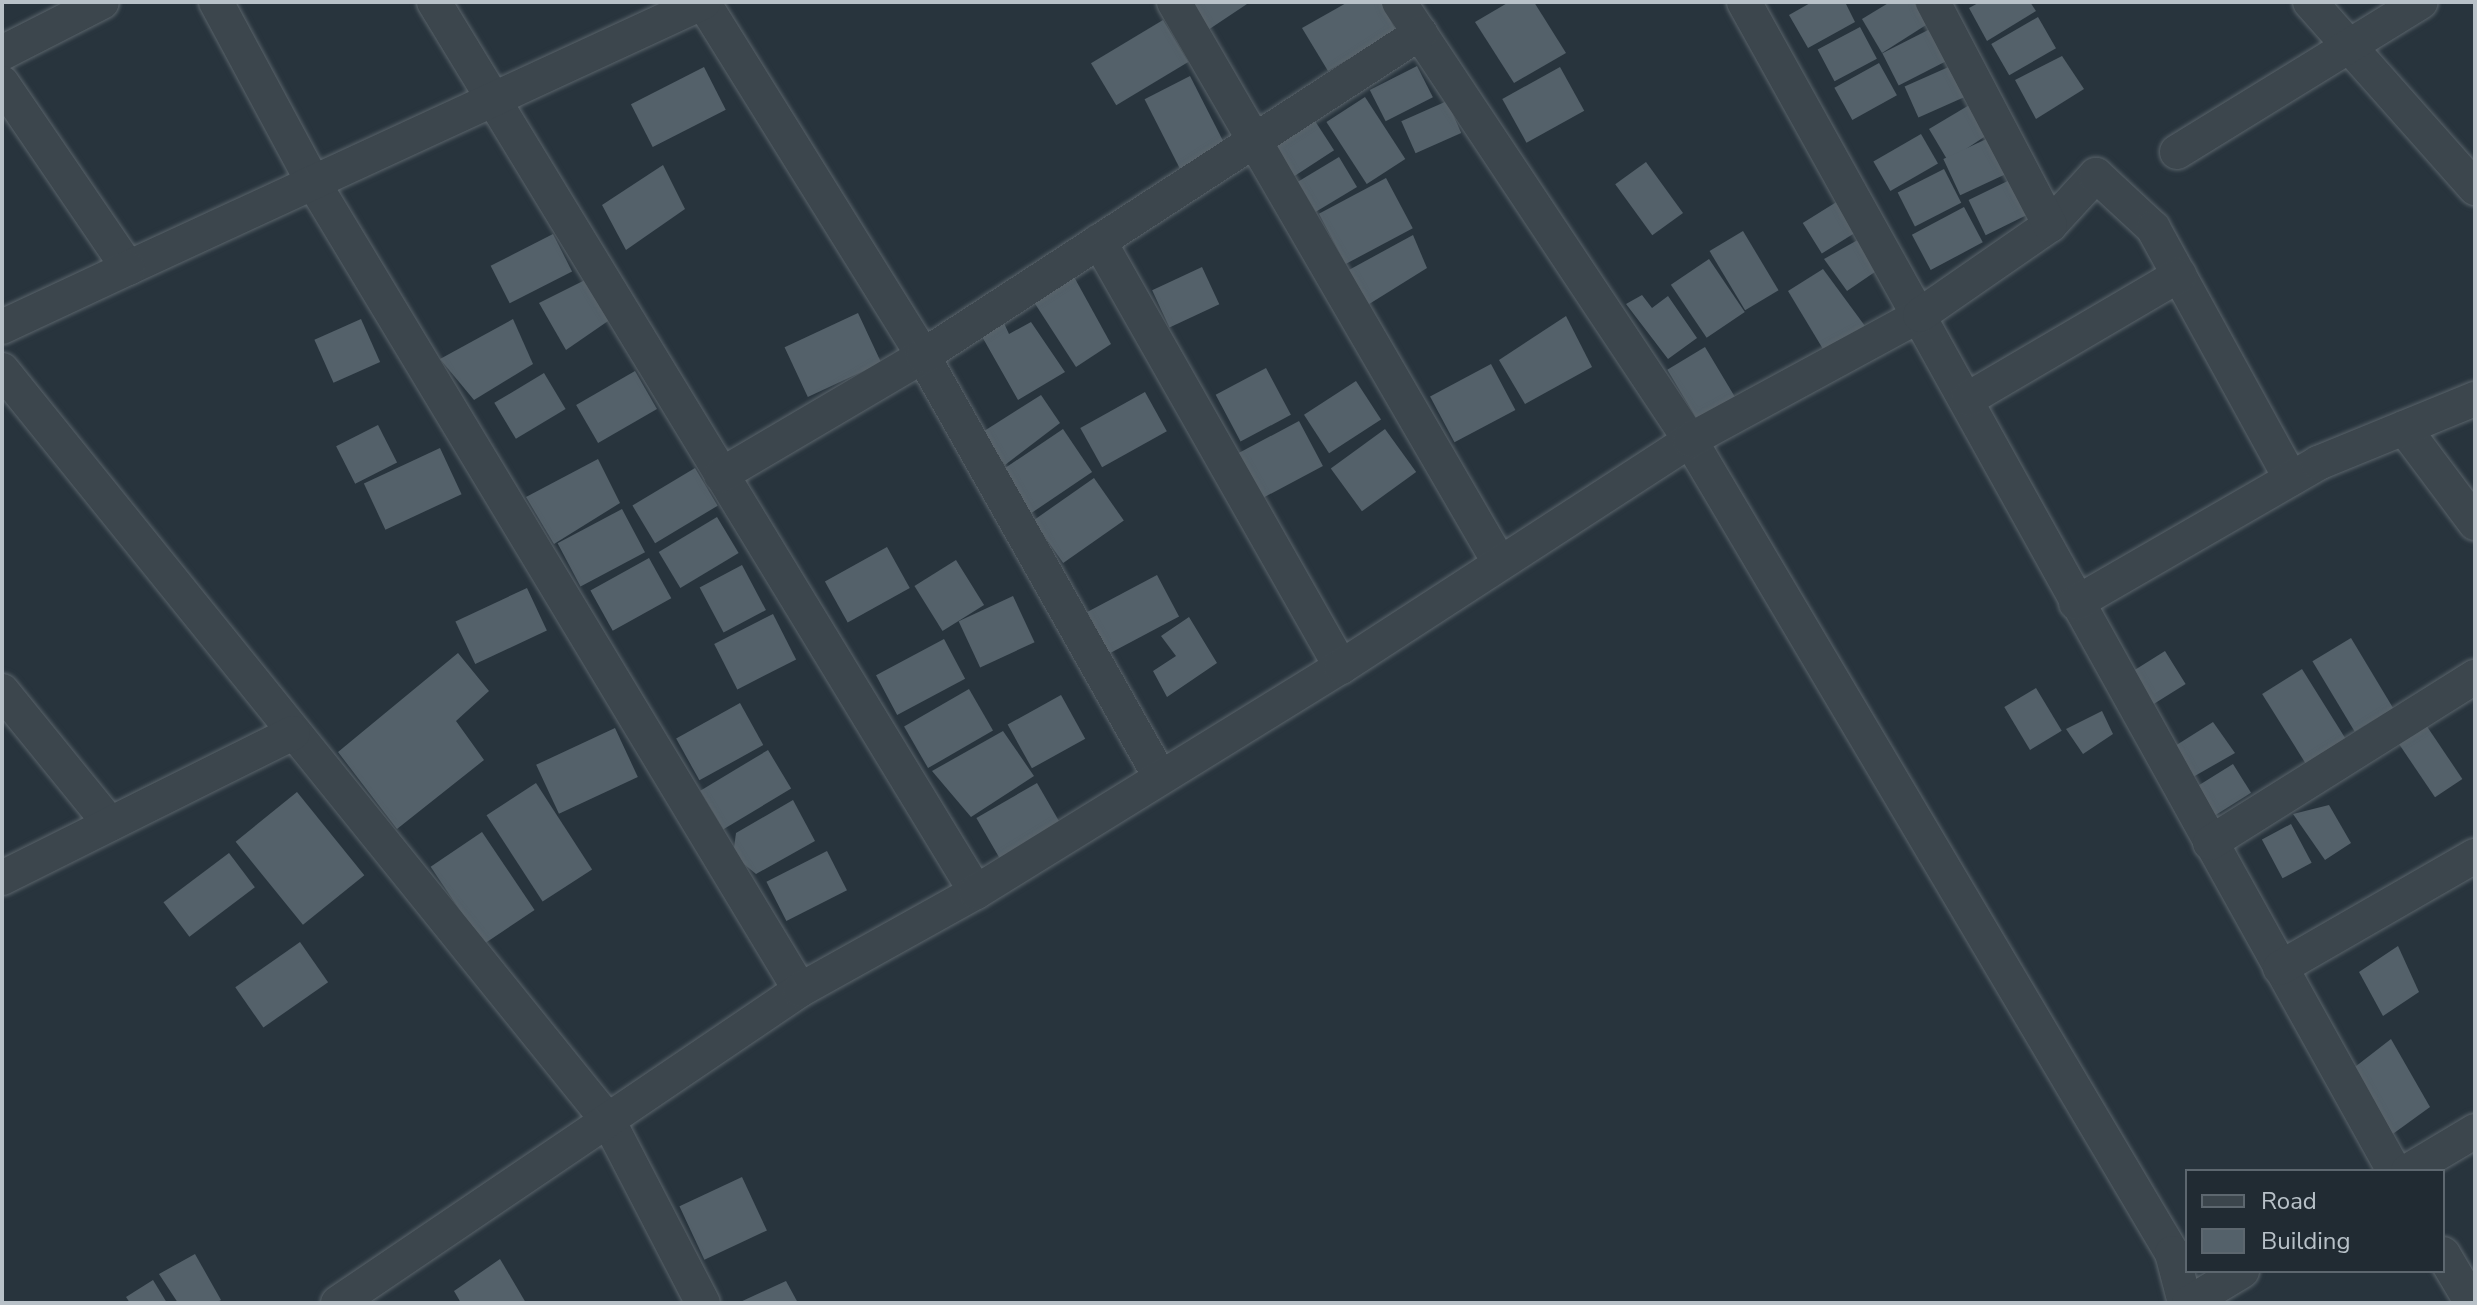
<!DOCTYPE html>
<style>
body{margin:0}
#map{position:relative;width:2477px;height:1305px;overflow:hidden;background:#28343d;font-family:"Nunito Sans",sans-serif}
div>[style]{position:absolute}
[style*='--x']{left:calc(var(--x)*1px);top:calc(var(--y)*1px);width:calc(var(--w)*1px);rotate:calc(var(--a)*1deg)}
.building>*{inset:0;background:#54616a;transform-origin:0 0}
.roads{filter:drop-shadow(0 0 2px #5a646b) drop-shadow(0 0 2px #5a646b)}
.minor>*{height:34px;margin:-17px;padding:0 17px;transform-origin:17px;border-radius:17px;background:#3c464d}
span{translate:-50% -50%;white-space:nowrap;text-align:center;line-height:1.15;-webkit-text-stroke:8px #212b33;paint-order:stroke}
.frame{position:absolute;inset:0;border:4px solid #b8c1c8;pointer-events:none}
.legend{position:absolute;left:2185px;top:1169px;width:260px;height:104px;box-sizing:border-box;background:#212b33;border:2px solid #5d676f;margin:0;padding:10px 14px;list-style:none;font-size:24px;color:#b8c1c8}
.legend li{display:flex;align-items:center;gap:16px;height:40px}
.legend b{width:40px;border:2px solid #5d676f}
</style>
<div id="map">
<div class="building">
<i style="clip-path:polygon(1187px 2px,1250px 2px,1205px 32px)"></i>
<i style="clip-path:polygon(1348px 2px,1381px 2px,1396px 31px,1328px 71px,1302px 28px)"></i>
<i style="clip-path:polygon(1509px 2px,1534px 2px,1566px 53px,1514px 83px,1475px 22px)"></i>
<i style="clip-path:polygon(1812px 2px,1845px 2px,1855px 22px,1808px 48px,1789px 15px)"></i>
<i style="clip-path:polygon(1890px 2px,1914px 2px,1926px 25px,1882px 53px,1862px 19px)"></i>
<i style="clip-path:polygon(1980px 2px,2030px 2px,2036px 11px,1987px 41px,1969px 8px)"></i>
<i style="left:2038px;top:17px;width:36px;height:54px;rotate:60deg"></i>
<i style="left:1163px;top:20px;width:49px;height:84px;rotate:59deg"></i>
<i style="left:1860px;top:27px;width:36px;height:48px;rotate:62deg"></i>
<i style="left:1934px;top:27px;width:36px;height:58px;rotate:63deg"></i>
<i style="clip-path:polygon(2062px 56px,2084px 89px,2036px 119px,2015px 80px)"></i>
<i style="left:1879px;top:63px;width:37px;height:51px;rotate:61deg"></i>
<i style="left:1953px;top:65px;width:34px;height:53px;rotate:66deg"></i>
<i style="left:1417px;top:66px;width:35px;height:53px;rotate:63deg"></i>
<i style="left:704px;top:67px;width:48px;height:82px;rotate:63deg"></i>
<i style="left:1560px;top:67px;width:50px;height:66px;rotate:61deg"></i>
<i style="left:1190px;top:76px;width:78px;height:51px;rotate:63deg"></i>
<i style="left:1365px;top:97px;width:74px;height:46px;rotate:57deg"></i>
<i style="left:1447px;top:101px;width:35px;height:50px;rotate:66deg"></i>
<i style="clip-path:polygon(1976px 101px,1990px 133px,1948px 161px,1929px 129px)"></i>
<i style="left:1315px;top:121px;width:35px;height:48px;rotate:57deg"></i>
<i style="left:1921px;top:134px;width:34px;height:55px;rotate:60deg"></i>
<i style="left:1995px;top:135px;width:40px;height:57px;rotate:65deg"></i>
<i style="left:1339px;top:157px;width:35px;height:48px;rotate:59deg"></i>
<i style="left:1646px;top:162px;width:63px;height:38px;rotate:54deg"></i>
<i style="clip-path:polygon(663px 165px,685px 209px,626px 250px,602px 205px)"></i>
<i style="left:1944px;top:169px;width:38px;height:52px;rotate:63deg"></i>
<i style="left:2018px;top:176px;width:39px;height:55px;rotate:64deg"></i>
<i style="left:1386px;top:178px;width:57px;height:76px;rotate:62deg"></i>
<i style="left:1846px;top:196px;width:36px;height:51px;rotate:58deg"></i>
<i style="left:1964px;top:207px;width:40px;height:59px;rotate:62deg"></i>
<i style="left:1743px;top:231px;width:69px;height:39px;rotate:59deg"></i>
<i style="clip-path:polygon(1870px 233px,1888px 263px,1847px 291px,1824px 259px)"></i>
<i style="left:553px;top:234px;width:42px;height:70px;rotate:63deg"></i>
<i style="clip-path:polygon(1413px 235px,1427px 268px,1366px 306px,1347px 271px)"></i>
<i style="left:1709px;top:259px;width:64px;height:46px;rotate:56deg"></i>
<i style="left:1202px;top:267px;width:41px;height:55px;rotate:65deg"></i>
<i style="clip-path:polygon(1823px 269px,1865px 326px,1826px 354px,1788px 291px)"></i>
<i style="clip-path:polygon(1073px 275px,1111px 344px,1076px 367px,1030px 296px)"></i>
<i style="clip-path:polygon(589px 278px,611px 319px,566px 350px,539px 303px)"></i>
<i style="clip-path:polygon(1642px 295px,1652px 308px,1668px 296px,1697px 338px,1668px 359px,1626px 304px)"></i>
<i style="left:858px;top:313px;width:55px;height:81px;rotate:65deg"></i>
<i style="clip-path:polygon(1566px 316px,1592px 367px,1525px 404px,1499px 360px)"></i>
<i style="left:361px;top:319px;width:47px;height:51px;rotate:66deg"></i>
<i style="clip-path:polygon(513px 319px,533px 364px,474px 400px,440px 359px)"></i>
<i style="clip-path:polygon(1003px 321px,1009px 334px,1031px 322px,1065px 372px,1018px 400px,980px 333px)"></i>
<i style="left:1705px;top:347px;width:62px;height:44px;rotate:59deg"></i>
<i style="left:1491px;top:364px;width:52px;height:69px;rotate:62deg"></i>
<i style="left:1266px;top:368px;width:53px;height:57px;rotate:62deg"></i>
<i style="left:635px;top:371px;width:44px;height:68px;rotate:60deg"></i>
<i style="left:544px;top:373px;width:42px;height:58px;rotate:59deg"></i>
<i style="left:1356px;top:381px;width:46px;height:62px;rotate:57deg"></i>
<i style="left:1145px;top:392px;width:45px;height:74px;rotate:61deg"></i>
<i style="clip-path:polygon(1041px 395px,1060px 423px,1005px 465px,981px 433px)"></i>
<i style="left:1299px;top:421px;width:51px;height:72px;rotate:62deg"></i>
<i style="left:378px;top:425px;width:42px;height:47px;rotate:63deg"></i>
<i style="left:1063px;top:429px;width:52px;height:76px;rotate:56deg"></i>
<i style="left:1385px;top:429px;width:53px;height:67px;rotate:54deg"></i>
<i style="left:440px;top:448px;width:51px;height:84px;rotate:65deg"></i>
<i style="clip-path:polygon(598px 459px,620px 503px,554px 544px,526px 497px)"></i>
<i style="left:695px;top:468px;width:44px;height:73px;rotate:59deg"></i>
<i style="left:1094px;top:478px;width:52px;height:74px;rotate:55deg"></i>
<i style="left:622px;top:509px;width:49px;height:73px;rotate:62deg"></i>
<i style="left:717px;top:517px;width:42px;height:68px;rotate:59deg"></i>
<i style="left:887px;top:547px;width:47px;height:71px;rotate:61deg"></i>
<i style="left:649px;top:558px;width:46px;height:67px;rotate:61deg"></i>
<i style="left:956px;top:560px;width:53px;height:49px;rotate:58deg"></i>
<i style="left:742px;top:565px;width:51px;height:48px;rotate:62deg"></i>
<i style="left:1157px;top:575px;width:47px;height:79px;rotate:62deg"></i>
<i style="left:527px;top:588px;width:47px;height:79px;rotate:65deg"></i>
<i style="left:1013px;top:596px;width:51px;height:60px;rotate:65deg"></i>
<i style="left:773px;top:614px;width:51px;height:66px;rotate:63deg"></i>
<i style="clip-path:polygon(1189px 617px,1217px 663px,1167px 697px,1153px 671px,1176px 656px,1161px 636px)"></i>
<i style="left:2351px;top:638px;width:82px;height:45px;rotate:59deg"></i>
<i style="left:944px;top:639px;width:45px;height:77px;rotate:62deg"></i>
<i style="left:2165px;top:651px;width:39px;height:48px;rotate:58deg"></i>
<i style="clip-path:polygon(458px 653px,489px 691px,456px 721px,484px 760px,397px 829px,338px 752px)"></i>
<i style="left:2302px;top:669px;width:84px;height:47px;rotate:58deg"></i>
<i style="left:2036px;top:688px;width:50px;height:37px;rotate:59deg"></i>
<i style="left:969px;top:689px;width:48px;height:75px;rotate:60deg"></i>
<i style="left:1061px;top:695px;width:50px;height:61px;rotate:61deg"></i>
<i style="left:740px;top:703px;width:48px;height:73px;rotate:61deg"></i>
<i style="clip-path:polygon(2102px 711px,2113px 734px,2083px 754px,2066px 729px)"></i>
<i style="clip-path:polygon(2213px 722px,2235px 753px,2193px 777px,2167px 751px)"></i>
<i style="left:2426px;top:725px;width:65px;height:33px;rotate:56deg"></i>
<i style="left:615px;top:728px;width:54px;height:87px;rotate:65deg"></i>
<i style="clip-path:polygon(1003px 731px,1034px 776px,971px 817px,932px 771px)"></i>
<i style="left:768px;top:750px;width:45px;height:79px;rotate:59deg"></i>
<i style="left:2233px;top:764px;width:34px;height:45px;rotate:58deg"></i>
<i style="left:536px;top:783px;width:103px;height:59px;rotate:57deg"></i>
<i style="left:1037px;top:783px;width:50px;height:70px;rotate:60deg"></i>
<i style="left:297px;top:792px;width:107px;height:79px;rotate:51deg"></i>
<i style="clip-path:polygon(793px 800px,815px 841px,756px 874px,733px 855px,736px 833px)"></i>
<i style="clip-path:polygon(2329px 805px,2351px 843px,2325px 860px,2293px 814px)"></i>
<i style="left:2291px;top:824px;width:44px;height:33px;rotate:62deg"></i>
<i style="left:482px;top:832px;width:94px;height:62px;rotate:56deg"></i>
<i style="left:827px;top:851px;width:44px;height:68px;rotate:63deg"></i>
<i style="left:229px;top:853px;width:43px;height:82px;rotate:53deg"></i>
<i style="left:300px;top:942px;width:49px;height:79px;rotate:55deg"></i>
<i style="clip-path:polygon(2398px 946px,2419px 992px,2383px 1016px,2359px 972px)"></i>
<i style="clip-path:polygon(2391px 1039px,2430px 1107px,2390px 1136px,2351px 1070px)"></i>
<i style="left:742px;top:1177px;width:59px;height:69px;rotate:65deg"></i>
<i style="clip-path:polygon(195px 1254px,221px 1300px,216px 1303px,178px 1303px,159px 1274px)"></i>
<i style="clip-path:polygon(500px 1259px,526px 1303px,461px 1303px,454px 1291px)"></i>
<i style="clip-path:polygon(153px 1280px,167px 1303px,130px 1303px,126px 1297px)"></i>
<i style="clip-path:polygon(786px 1281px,798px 1303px,738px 1303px)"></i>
</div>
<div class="roads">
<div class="minor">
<i style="--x:216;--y:2;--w:204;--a:61.7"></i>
<i style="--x:313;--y:182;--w:943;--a:58.92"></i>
<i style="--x:434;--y:2;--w:1042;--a:58.66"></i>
<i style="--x:703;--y:2;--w:417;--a:58.1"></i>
<i style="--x:923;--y:356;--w:482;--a:60.6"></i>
<i style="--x:1174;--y:2;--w:647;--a:59.87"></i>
<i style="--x:1399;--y:2;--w:526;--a:56.4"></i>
<i style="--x:1690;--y:440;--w:945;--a:59.34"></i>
<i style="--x:2172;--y:1253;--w:52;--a:75.4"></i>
<i style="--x:1744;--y:2;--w:1338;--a:60.92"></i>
<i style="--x:2310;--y:2;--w:249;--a:48.4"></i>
<i style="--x:2;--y:53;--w:112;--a:-27"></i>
<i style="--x:2;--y:83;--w:224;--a:55.7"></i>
<i style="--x:128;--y:268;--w:634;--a:-24.79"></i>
<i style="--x:2177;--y:152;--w:286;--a:-31.6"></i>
<i style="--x:2050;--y:225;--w:68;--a:-47.4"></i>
<i style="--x:2096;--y:175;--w:78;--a:42.9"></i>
<i style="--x:2153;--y:228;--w:286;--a:61.2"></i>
<i style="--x:1099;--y:241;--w:490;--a:60.4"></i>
<i style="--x:2;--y:327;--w:139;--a:-25.1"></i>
<i style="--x:2;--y:370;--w:966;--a:51.09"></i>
<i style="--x:609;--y:1122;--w:204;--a:62.6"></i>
<i style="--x:1968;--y:399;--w:245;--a:-30.4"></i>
<i style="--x:2404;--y:428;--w:119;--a:53.2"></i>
<i style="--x:721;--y:475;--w:234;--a:-30.5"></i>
<i style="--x:923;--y:356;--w:593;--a:-33.02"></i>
<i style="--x:2076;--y:603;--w:280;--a:-30"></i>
<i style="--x:2318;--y:463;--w:170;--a:-22.2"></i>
<i style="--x:2;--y:691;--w:171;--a:50.9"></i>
<i style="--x:2210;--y:843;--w:313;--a:-32.1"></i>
<i style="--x:2;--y:878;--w:325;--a:-26.5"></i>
<i style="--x:2280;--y:968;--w:225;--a:-29.9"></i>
<i style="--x:2408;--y:1171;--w:78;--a:-30.8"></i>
<i style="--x:2443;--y:1254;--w:57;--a:59.4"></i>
<i style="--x:338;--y:1303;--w:558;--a:-34.12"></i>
<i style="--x:800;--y:990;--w:201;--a:-29.1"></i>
<i style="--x:976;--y:892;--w:429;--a:-31.7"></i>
<i style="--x:1341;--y:667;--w:416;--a:-33"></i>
<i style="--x:1690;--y:440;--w:262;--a:-28.5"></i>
<i style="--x:1920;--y:315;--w:158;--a:-34.7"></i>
<i style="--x:2050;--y:225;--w:252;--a:-117.7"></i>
<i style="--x:2189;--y:1303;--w:62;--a:-31.1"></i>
</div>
</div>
<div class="frame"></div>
<ul class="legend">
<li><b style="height:10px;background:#3c464d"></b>Road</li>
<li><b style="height:22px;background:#54616a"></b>Building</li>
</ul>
</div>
